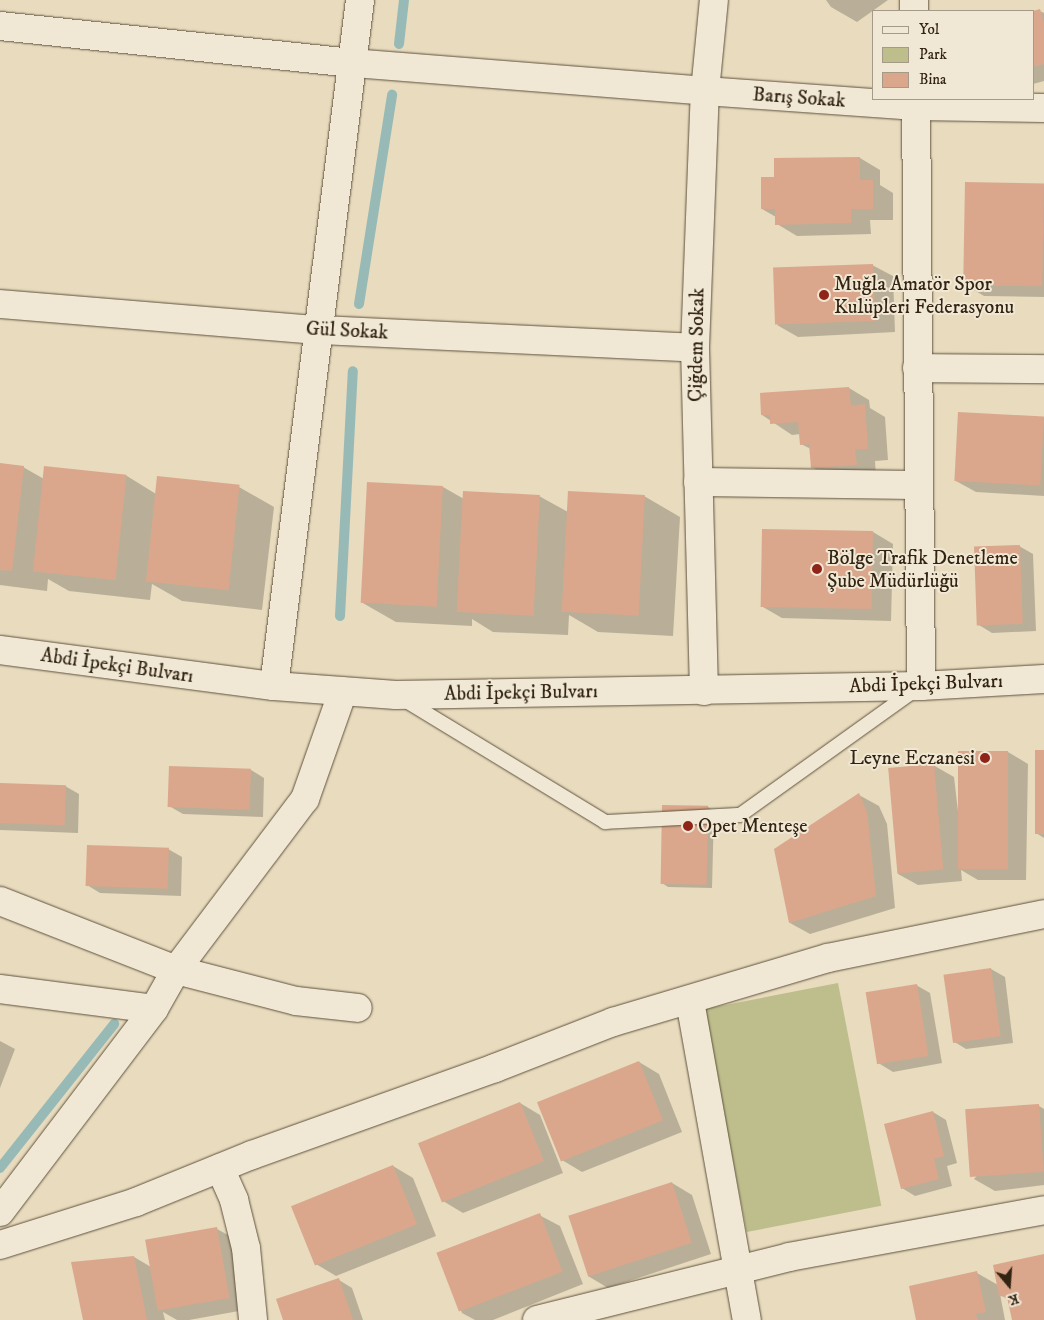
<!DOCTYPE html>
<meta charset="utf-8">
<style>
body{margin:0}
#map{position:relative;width:1044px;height:1320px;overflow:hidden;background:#e8dbbe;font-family:"IM FELL DW Pica",serif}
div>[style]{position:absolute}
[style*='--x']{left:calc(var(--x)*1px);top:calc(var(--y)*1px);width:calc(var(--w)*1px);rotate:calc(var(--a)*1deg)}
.green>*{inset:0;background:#bdbe8c;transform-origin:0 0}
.shadow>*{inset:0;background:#0003}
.stream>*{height:10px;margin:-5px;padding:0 5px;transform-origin:5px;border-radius:5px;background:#98bab7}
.building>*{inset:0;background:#daa78c;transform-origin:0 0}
.roads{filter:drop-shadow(0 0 1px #60523d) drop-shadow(0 0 1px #60523d)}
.lane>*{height:14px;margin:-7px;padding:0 7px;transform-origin:7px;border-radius:7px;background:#f0e8d5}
.street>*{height:28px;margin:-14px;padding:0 14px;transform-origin:14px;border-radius:14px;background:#f0e8d5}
.secondary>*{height:28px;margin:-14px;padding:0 14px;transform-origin:14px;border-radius:14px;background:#f0e8d5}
.dots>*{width:14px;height:14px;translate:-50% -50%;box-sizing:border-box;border:2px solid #f0e8d5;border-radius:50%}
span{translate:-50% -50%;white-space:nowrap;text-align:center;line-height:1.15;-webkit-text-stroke:4px #f0e8d5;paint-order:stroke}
.street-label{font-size:20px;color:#332412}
.poi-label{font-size:20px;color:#332412}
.left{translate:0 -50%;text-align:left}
.right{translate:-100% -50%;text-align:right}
.legend{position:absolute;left:872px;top:10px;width:162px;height:90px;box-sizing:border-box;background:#f0e8d5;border:1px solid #a49a87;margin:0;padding:6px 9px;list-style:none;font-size:15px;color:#332412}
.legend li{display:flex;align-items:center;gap:10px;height:25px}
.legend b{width:25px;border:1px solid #a49a87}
.north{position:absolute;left:984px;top:1260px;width:50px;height:50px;-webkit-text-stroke:4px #f0e8d5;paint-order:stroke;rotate:162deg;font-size:14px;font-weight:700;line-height:20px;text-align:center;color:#332412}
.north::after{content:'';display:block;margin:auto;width:18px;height:22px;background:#332412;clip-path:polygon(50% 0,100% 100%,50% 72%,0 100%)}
</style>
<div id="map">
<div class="green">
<i style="left:838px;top:983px;width:227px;height:137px;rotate:79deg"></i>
</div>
<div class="shadow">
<i style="clip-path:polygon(826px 0,888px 0,857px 22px,831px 7px)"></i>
<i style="clip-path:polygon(1040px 11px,1044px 13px,1044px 81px,1033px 84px,1033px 13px)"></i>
<i style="clip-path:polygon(860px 158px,880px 170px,880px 185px,893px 193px,893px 220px,870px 220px,871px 234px,797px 236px,777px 224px,776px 217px,762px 209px,775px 178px)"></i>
<i style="clip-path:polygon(1044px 184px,1044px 297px,984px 296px,964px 284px)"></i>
<i style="clip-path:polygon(872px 265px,893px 276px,895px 332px,798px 337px,777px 325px)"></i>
<i style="clip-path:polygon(849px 388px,869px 400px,870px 408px,885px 417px,888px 460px,875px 461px,876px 476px,832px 479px,812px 467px,811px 449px,801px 444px,800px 434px,792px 435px,762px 415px,761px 394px)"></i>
<i style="clip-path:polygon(1044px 417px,1044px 496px,976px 492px,956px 481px)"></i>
<i style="clip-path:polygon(0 464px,23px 467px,44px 479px,127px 476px,156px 494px,239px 487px,274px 507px,262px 610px,182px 601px,152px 584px,150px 600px,69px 591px,48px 579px,47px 591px,0 585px)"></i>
<i style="clip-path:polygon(443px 487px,464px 499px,539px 496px,568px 512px,644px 496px,680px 517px,673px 636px,598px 632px,569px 615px,568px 635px,493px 632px,472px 619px,472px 626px,396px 622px,361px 602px)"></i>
<i style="clip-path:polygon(873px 532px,893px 544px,891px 621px,782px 618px,761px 606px)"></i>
<i style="clip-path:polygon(1019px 546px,1033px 554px,1036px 631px,992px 633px,979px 625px)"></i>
<i style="clip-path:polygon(1008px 752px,1028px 764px,1026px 880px,978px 880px,961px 870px,962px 881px,918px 885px,898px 874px,933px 765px,954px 777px,958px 811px)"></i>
<i style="clip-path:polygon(1044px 752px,1044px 838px,1036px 833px)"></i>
<i style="clip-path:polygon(251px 770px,264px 778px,263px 817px,183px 814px,169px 806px)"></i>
<i style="clip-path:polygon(0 784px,65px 786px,79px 794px,78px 833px,0 830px)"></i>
<i style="clip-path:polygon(859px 795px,879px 806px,887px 824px,895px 908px,810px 934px,790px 923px)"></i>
<i style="clip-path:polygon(708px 807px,714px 811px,712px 888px,668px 887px,662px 883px)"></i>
<i style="clip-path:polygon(168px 849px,182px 857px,181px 896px,100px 893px,87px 885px)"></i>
<i style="clip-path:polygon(991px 969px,1005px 977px,1013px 1043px,966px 1049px,953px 1041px)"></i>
<i style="clip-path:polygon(916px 985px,930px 993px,942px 1063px,893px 1072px,880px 1064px)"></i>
<i style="clip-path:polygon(0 1041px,15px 1049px,0 1088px)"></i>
<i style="clip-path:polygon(639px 1062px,659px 1074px,682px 1132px,582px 1172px,562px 1160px)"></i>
<i style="clip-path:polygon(520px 1103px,540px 1115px,563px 1173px,463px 1213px,443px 1201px)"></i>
<i style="clip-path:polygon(1039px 1106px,1044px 1109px,1044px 1185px,995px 1191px,974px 1179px)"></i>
<i style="clip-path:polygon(933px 1112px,946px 1120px,957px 1163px,947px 1166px,952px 1186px,915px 1196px,902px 1188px)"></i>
<i style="clip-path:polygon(393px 1166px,413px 1178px,436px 1236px,336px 1276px,316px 1264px)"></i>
<i style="clip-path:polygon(672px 1183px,692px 1195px,711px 1254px,608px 1288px,588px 1276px)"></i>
<i style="clip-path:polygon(539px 1215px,560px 1226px,583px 1284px,493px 1320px,475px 1320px,462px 1313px,439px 1255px)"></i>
<i style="clip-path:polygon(217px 1229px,237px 1240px,250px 1309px,189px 1320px,177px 1320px,163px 1312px,165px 1320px,84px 1320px,134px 1257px,151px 1267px)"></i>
<i style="clip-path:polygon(1044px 1255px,1044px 1320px,1013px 1320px,1008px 1300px,1000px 1294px,1005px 1320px,917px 1320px,977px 1273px,998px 1285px)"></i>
<i style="clip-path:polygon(339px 1280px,352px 1288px,363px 1320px,284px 1320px)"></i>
</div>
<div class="stream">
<i style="--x:399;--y:44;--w:44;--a:-83.5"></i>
<i style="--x:359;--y:304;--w:212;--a:-81"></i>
<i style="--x:340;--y:616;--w:245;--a:-87"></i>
<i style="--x:0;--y:1168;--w:184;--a:-51.6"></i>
</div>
<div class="building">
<i style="clip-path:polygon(1040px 9px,1044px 23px,1044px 64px,1033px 67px,1033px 11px)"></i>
<i style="clip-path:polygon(860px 157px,860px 180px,873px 180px,873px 209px,851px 209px,851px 223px,775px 225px,775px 209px,761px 209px,761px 177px,774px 177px,774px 158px)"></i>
<i style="left:965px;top:182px;width:79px;height:103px;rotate:1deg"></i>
<i style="left:873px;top:264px;width:57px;height:100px;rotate:88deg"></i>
<i style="clip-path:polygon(849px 387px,851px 406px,865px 404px,868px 449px,855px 449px,857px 465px,811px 468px,809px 444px,800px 445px,798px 422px,770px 424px,770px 415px,761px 415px,760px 393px)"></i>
<i style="left:958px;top:412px;width:86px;height:69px;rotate:3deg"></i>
<i style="clip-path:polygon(0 463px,24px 466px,12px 571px,0 570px)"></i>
<i style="left:44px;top:466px;width:83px;height:106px;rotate:6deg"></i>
<i style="left:157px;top:476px;width:83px;height:106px;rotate:6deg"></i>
<i style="left:367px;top:482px;width:76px;height:121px;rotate:3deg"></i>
<i style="left:463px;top:491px;width:77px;height:121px;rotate:3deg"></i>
<i style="left:568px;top:491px;width:77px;height:121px;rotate:3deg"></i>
<i style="left:762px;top:529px;width:111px;height:78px;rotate:1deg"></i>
<i style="left:1020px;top:545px;width:79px;height:46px;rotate:88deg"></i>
<i style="left:1035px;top:750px;width:9px;height:84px"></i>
<i style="left:958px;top:751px;width:50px;height:118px"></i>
<i style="left:934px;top:764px;width:106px;height:46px;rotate:85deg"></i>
<i style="left:169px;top:766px;width:82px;height:41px;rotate:2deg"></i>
<i style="left:0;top:783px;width:66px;height:40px;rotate:2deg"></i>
<i style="clip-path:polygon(859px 793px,867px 812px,876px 896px,789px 923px,774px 849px)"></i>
<i style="left:662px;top:805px;width:46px;height:79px;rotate:1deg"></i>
<i style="left:87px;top:845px;width:82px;height:41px;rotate:2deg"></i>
<i style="left:991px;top:968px;width:69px;height:48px;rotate:82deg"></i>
<i style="left:917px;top:984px;width:73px;height:52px;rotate:81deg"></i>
<i style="left:639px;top:1061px;width:64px;height:110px;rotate:68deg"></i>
<i style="left:520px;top:1102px;width:64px;height:110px;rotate:68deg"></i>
<i style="left:1039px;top:1104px;width:68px;height:74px;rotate:86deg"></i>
<i style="clip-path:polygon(933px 1111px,944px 1156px,934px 1159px,939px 1179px,901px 1189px,884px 1124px)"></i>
<i style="left:393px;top:1165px;width:64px;height:110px;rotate:68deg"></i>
<i style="left:672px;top:1182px;width:64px;height:109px;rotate:72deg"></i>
<i style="left:540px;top:1213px;width:63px;height:111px;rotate:69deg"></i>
<i style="left:217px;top:1227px;width:72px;height:73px;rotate:80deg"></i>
<i style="clip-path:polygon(1044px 1254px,1044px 1320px,1012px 1320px,1007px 1297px,999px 1296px,993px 1265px)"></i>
<i style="clip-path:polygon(134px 1256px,147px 1320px,83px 1320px,71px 1262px)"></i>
<i style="clip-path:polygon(977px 1271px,986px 1312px,976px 1314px,978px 1320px,916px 1320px,909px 1286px)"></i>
<i style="clip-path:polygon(339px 1278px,353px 1320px,283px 1320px,276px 1299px)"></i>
</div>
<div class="roads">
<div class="lane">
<i style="--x:403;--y:699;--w:237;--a:31.3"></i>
<i style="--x:605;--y:822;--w:135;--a:-3"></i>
<i style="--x:740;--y:815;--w:216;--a:-35.6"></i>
</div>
<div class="street">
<i style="--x:914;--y:0;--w:11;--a:90"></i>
<i style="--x:0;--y:26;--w:354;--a:6"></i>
<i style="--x:352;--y:63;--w:354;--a:4.5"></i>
<i style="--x:705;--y:91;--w:212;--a:4.1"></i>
<i style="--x:916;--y:106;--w:128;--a:0.9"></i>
<i style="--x:916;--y:99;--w:587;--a:89.51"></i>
<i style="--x:0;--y:304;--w:320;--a:4.7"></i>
<i style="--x:319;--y:330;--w:376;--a:2.7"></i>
<i style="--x:917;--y:368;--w:127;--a:0.5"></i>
<i style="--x:698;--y:482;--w:219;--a:0.8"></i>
<i style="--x:274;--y:686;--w:691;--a:-82.85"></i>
<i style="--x:704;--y:691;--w:343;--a:-91.5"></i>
<i style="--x:695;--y:348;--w:257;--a:-87.8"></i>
<i style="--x:705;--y:91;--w:91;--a:-84.4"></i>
<i style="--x:0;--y:901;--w:189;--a:21.4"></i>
<i style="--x:176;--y:970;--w:124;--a:14.5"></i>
<i style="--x:296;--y:1001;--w:62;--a:6.4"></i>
<i style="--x:0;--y:989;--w:155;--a:7.4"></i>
<i style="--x:690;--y:1001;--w:324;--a:79.9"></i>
<i style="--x:220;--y:1168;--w:35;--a:66"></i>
<i style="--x:234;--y:1200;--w:49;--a:76"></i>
<i style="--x:246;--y:1248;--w:72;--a:84.4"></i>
<i style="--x:0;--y:1212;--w:255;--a:-52.8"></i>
<i style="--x:154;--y:1009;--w:45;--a:-60.6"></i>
<i style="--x:176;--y:970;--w:214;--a:-53"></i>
<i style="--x:305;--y:799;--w:114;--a:-70.6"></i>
<i style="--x:0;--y:1245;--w:143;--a:-17.5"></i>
<i style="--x:136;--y:1202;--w:125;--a:-22.1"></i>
<i style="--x:252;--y:1155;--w:258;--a:-19.7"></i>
<i style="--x:495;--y:1068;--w:127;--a:-21.3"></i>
<i style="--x:613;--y:1022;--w:224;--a:-16.6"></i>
<i style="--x:828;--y:958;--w:220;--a:-11.5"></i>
<i style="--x:537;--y:1320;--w:260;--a:-14"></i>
<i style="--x:789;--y:1257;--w:259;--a:-10.4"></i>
</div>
<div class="secondary">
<i style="--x:0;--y:650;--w:276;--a:7.5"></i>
<i style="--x:274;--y:686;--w:122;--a:4.2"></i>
<i style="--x:396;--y:695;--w:525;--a:-0.98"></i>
<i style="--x:921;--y:686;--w:123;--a:-3.3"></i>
</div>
</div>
<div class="dots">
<i style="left:824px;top:295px;background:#8f2418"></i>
<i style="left:817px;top:569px;background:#8f2418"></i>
<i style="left:985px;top:758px;background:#8f2418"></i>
<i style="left:688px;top:826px;background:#8f2418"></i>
</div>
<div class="street-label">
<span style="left:799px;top:98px;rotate:4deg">Barış Sokak</span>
<span style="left:347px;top:331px;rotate:3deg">Gül Sokak</span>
<span style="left:697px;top:345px;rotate:-89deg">Çiğdem Sokak</span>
<span style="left:117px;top:666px;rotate:8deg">Abdi İpekçi Bulvarı</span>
<span style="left:926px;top:684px;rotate:-2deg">Abdi İpekçi Bulvarı</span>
<span style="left:521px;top:693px;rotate:-1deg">Abdi İpekçi Bulvarı</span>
</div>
<div class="poi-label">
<span class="left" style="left:834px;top:296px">Muğla Amatör Spor<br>Kulüpleri Federasyonu</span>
<span class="left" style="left:827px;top:570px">Bölge Trafik Denetleme<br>Şube Müdürlüğü</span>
<span class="right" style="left:975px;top:758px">Leyne Eczanesi</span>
<span class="left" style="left:698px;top:826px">Opet Menteşe</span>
</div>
<ul class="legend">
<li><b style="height:6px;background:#f0e8d5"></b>Yol</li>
<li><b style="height:14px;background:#bdbe8c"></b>Park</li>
<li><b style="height:14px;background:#daa78c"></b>Bina</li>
</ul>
<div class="north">K</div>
</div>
